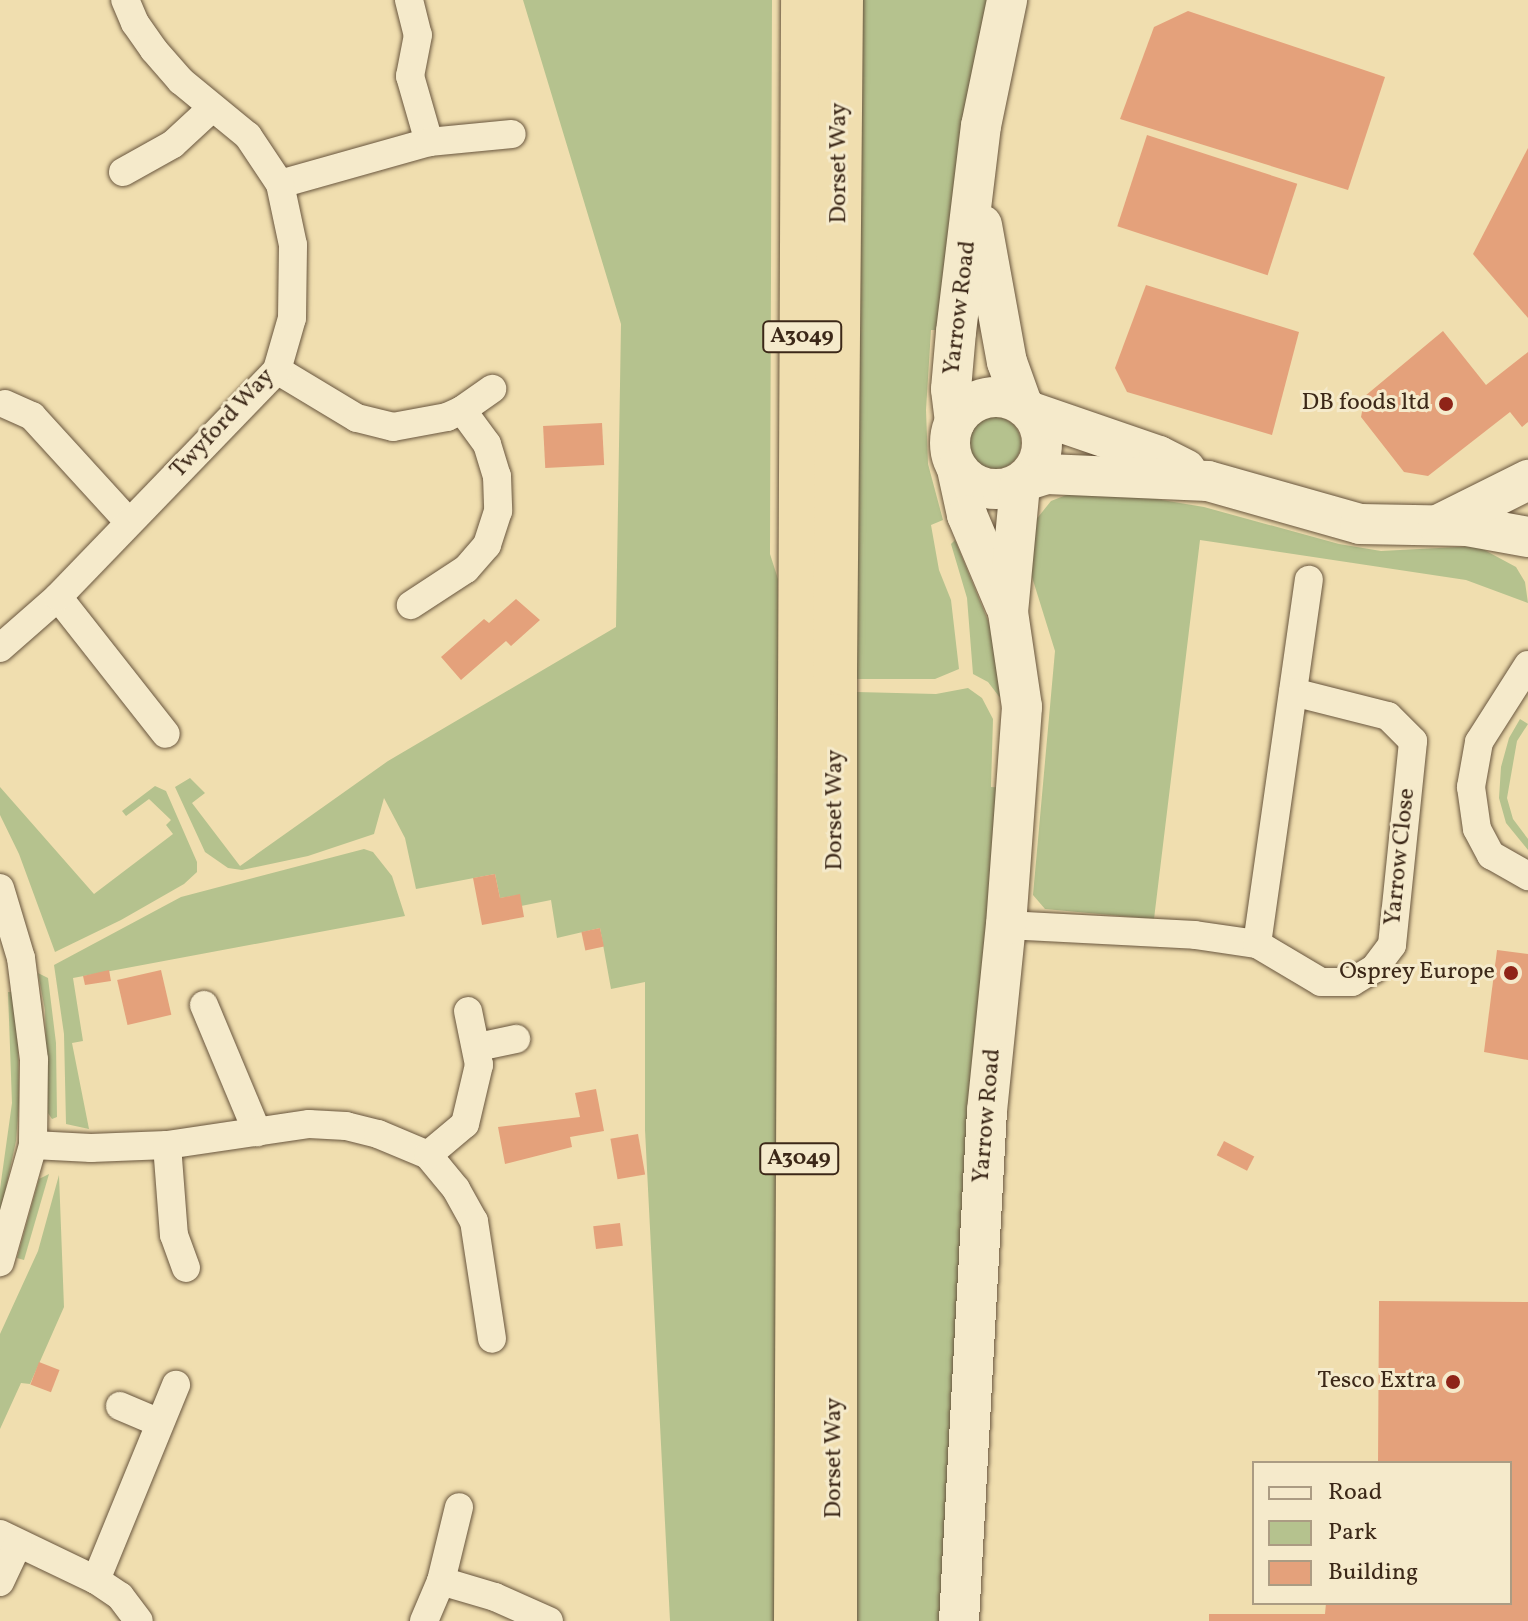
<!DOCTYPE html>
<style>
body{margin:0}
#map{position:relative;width:1528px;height:1621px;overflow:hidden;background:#f0deaf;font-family:Vollkorn,serif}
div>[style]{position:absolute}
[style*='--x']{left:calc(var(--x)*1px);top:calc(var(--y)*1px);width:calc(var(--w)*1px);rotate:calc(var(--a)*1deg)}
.green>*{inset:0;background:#b5c28e}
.round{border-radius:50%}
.building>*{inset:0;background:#e4a17b;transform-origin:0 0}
.roads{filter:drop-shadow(0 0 2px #69563e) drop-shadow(0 0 2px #69563e)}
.street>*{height:28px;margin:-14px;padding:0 14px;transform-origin:14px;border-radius:14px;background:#f5eacb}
.secondary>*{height:40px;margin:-20px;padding:0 20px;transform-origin:20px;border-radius:20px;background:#f5eacb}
.secondary>.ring{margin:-20px;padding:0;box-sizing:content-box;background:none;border:40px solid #f5eacb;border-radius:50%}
.highway>*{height:44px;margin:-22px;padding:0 22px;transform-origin:22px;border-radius:22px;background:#f0deaf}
.dots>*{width:22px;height:22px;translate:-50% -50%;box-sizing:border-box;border:4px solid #f5eacb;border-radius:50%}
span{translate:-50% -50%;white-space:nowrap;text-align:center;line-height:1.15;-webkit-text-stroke:6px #f5eacb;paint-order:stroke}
.shield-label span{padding:2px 6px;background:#f5eacb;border:2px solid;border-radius:6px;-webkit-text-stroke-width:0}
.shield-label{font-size:22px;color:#3c2818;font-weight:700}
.street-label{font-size:24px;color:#3c2818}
.poi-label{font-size:24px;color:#3c2818}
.right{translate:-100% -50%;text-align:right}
.legend{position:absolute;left:1252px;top:1461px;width:260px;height:144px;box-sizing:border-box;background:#f5eacb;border:2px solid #ab9c83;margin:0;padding:10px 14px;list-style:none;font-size:24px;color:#3c2818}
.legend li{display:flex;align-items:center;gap:16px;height:40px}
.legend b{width:40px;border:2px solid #ab9c83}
</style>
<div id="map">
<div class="green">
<i style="clip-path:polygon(523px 0,772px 0,770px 554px,778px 579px,778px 1621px,670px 1621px,645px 1130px,645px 982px,611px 989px,600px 928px,557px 938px,551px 900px,521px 906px,519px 895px,500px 898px,495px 874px,416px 889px,405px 838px,384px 798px,374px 834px,308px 856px,242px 870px,228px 868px,205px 852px,175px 787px,190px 778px,205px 793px,192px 803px,240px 866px,388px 761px,616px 627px,621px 324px)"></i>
<i style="clip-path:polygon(856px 0,991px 0,941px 330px,931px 330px,926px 410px,928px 464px,943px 520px,931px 525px,939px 570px,951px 600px,959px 669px,935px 679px,857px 679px,853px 438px)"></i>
<i class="round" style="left:969px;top:417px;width:52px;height:52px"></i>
<i style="clip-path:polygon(1102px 490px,1204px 507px,1339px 544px,1381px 551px,1477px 546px,1516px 567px,1525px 582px,1528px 603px,1466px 580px,1200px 540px,1154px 919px,1045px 909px,1033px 895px,1055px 651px,1032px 577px,1029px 548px,1035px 521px,1051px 501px,1069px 494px)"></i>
<i style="clip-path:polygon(955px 540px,991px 628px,1001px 699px,988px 682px,973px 674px,967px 598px,951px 544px)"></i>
<i style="clip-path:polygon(968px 688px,982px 698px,993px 719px,991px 787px,1005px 788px,951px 1621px,855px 1621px,857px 692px,936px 694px)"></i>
<i style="clip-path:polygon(1520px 719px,1528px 724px,1517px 741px,1507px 798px,1513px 819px,1528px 839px,1528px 850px,1506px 823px,1499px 798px,1501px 767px,1509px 738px)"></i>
<i style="clip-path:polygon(155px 786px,166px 791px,197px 862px,197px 872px,184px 884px,121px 920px,55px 952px,19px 854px,0 815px,0 787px,94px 894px,173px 834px,166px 825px,171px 820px,149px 799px,126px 816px,122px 811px)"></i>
<i style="clip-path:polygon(364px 849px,373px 852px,392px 876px,405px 916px,73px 978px,83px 1041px,72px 1043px,89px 1129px,66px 1124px,64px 1034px,54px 965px,181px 897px)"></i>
<i style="clip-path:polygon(38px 973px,48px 978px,56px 1043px,57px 1117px,52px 1119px,48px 1113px,45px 1010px)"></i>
<i style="clip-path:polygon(8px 992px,13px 992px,18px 1028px,19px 1102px,16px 1141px,0 1215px,0 1189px,12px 1103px)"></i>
<i style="clip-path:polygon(49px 1174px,24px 1260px,17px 1258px,39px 1179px)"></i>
<i style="clip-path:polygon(59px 1175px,64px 1307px,30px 1384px,21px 1383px,0 1429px,0 1334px,38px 1251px)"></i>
</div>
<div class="building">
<i style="clip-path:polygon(1188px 11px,1385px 77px,1348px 190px,1120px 119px,1154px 27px)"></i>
<i style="left:1147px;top:135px;width:158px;height:96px;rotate:18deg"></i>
<i style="clip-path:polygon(1528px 148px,1528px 318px,1473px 254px)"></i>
<i style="clip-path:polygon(1146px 285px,1299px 332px,1272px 435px,1127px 392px,1115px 368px)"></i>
<i style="clip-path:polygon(1443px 331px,1486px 385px,1528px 352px,1528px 422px,1522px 427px,1510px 412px,1428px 476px,1404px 472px,1361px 417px,1365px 396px)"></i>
<i style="left:602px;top:423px;width:42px;height:59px;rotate:87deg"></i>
<i style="clip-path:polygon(516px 599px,540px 620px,511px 646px,506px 641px,461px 680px,441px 657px,484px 619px,489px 623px)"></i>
<i style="clip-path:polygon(495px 874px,500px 898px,520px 894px,524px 917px,482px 925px,473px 878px)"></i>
<i style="left:600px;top:928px;width:19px;height:19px;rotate:78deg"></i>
<i style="clip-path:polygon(1497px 950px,1528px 954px,1528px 1060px,1484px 1052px)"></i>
<i style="clip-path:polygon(109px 970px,111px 981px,85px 985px,83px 976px)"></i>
<i style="left:161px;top:970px;width:46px;height:45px;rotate:77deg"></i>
<i style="clip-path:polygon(596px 1089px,604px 1131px,570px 1137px,572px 1147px,505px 1164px,498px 1127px,580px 1117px,575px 1093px)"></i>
<i style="left:638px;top:1134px;width:41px;height:28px;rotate:80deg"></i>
<i style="left:1224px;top:1141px;width:34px;height:16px;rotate:27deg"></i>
<i style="left:620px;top:1223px;width:23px;height:27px;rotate:83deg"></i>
<i style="clip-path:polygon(1379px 1301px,1528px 1302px,1528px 1621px,1209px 1621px,1209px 1614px,1325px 1614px,1326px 1603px,1510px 1603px,1510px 1463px,1378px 1463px)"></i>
<i style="left:39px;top:1362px;width:22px;height:24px;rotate:21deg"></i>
</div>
<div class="roads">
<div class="street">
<i style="--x:409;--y:0;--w:36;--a:76"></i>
<i style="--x:418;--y:35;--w:42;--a:101"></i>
<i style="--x:410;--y:76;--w:69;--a:73.9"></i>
<i style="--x:123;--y:172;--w:57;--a:-29.2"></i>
<i style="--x:173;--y:144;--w:53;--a:-42.7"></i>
<i style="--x:280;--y:184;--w:155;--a:-15.7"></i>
<i style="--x:429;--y:142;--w:83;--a:-5.5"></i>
<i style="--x:277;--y:370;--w:93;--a:31"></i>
<i style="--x:357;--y:418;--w:37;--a:14"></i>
<i style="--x:393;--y:427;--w:55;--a:-10.5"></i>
<i style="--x:447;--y:417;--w:17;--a:-25"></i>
<i style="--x:462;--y:410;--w:42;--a:53.7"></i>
<i style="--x:487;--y:444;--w:34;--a:73"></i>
<i style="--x:497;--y:476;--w:35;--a:88"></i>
<i style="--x:498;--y:511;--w:36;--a:108"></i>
<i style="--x:487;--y:545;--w:32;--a:131"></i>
<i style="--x:466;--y:569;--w:66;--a:146.8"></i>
<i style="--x:5;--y:404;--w:30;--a:24"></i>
<i style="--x:32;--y:416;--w:142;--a:47.6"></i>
<i style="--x:462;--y:410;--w:37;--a:-35"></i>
<i style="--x:58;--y:597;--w:174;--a:51.8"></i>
<i style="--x:0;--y:648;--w:77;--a:-41.3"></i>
<i style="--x:58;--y:597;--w:315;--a:-46"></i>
<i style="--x:277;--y:370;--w:54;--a:-73.9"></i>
<i style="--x:292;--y:318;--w:73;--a:-89.2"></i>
<i style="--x:293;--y:245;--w:62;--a:-102"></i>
<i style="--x:280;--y:184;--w:58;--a:-123.7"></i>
<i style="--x:248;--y:136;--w:87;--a:-140.6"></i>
<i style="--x:181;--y:81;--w:41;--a:-131.1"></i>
<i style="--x:154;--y:50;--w:33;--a:-125"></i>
<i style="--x:135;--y:23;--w:25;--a:-113"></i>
<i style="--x:1528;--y:665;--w:91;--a:122.5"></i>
<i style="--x:1479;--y:742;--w:46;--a:100.1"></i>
<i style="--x:1471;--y:787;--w:42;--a:81.9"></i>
<i style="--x:1477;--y:829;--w:30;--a:62"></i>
<i style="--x:1491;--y:855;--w:43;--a:29.6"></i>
<i style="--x:0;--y:888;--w:73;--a:73.3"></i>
<i style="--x:21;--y:958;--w:103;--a:82.7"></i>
<i style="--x:34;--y:1060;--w:85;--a:90.7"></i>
<i style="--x:33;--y:1145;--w:122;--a:105.8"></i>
<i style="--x:1006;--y:925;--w:189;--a:3"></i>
<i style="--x:1195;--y:935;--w:63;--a:8.3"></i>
<i style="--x:1257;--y:944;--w:368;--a:-81.9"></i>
<i style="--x:1257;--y:944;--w:74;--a:30.7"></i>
<i style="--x:1321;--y:982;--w:31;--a:0"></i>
<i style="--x:1352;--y:982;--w:26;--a:-31"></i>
<i style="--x:1374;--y:969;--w:30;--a:-53"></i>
<i style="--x:1392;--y:945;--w:205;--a:-84.1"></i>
<i style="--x:1413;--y:741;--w:35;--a:-135"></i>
<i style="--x:1388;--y:716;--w:98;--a:-165.8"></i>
<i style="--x:204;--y:1005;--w:138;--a:67.3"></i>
<i style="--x:478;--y:1047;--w:39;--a:-12"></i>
<i style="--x:33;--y:1145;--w:58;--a:3"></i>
<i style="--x:91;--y:1148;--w:76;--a:-2.3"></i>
<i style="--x:167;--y:1145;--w:144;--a:-8.4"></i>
<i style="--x:309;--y:1124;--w:37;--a:3"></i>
<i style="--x:346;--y:1126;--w:33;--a:14"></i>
<i style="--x:378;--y:1134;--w:54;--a:22.8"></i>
<i style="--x:428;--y:1155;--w:44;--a:50.5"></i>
<i style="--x:456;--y:1189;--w:37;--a:61"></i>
<i style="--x:474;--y:1221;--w:119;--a:81.3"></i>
<i style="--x:167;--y:1145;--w:90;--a:85.6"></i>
<i style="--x:174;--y:1235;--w:35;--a:70"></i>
<i style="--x:428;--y:1155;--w:48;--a:-40"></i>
<i style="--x:465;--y:1124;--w:61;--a:-76.7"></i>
<i style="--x:479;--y:1065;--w:55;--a:-101.5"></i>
<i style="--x:120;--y:1406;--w:43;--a:23"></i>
<i style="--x:0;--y:1534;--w:106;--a:25.6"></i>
<i style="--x:96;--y:1580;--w:29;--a:34"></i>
<i style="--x:120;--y:1596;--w:31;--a:53"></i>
<i style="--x:96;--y:1580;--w:211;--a:-67.7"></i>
<i style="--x:441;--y:1581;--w:56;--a:16.5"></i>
<i style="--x:495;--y:1597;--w:59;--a:24"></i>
<i style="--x:0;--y:1582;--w:42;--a:-64.7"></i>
<i style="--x:424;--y:1621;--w:43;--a:-67"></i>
<i style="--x:441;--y:1581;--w:76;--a:-76.3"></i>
</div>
<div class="secondary">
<i style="--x:982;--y:225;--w:139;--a:79.7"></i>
<i style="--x:1007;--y:362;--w:45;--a:70.3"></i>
<i class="ring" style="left:950px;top:397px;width:52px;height:52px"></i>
<i style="--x:1031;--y:412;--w:135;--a:19"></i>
<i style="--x:1159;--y:456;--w:30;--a:27"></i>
<i style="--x:955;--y:422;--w:33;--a:-97"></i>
<i style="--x:951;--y:389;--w:57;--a:-85"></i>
<i style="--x:956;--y:332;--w:208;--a:-83.1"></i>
<i style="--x:981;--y:126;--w:129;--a:-78.3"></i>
<i style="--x:957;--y:469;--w:47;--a:77.7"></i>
<i style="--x:967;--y:515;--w:98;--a:67.1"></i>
<i style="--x:1024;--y:481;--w:24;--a:-17"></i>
<i style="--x:1047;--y:474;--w:161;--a:2.5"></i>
<i style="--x:1208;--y:481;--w:158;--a:15.8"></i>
<i style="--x:1360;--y:524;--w:107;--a:1.1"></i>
<i style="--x:1467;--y:526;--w:62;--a:10.2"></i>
<i style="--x:1438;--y:525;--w:101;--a:-26.6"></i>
<i style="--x:959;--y:1621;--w:511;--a:-86.86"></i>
<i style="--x:987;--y:1111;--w:187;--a:-84.2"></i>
<i style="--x:1006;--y:925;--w:219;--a:-85.8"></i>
<i style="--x:1022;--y:707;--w:96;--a:-98.4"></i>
<i style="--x:1008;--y:612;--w:129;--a:-84.6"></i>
</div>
<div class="highway">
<i style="--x:796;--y:1621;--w:1621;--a:-89.75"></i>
<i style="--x:835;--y:1621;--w:948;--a:-90"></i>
<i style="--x:835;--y:673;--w:673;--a:-89.49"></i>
</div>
</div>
<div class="dots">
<i style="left:1446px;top:404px;background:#8f2418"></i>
<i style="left:1511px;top:973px;background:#8f2418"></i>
<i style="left:1453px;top:1382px;background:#8f2418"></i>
</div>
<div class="shield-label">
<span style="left:802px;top:337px">A3049</span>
<span style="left:799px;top:1159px">A3049</span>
</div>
<div class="street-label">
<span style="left:840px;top:163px;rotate:-90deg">Dorset Way</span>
<span style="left:961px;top:308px;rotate:-83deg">Yarrow Road</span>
<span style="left:223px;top:424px;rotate:-47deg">Twyford Way</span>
<span style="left:836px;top:810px;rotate:-90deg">Dorset Way</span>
<span style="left:1401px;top:857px;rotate:-84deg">Yarrow Close</span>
<span style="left:988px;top:1116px;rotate:-85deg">Yarrow Road</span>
<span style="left:835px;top:1458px;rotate:-90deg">Dorset Way</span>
</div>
<div class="poi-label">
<span class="right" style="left:1430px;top:404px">DB foods ltd</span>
<span class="right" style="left:1495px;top:973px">Osprey Europe</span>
<span class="right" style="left:1437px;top:1382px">Tesco Extra</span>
</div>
<ul class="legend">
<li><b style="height:10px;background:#f5eacb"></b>Road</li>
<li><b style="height:22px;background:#b5c28e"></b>Park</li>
<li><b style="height:22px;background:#e4a17b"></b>Building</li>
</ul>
</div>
